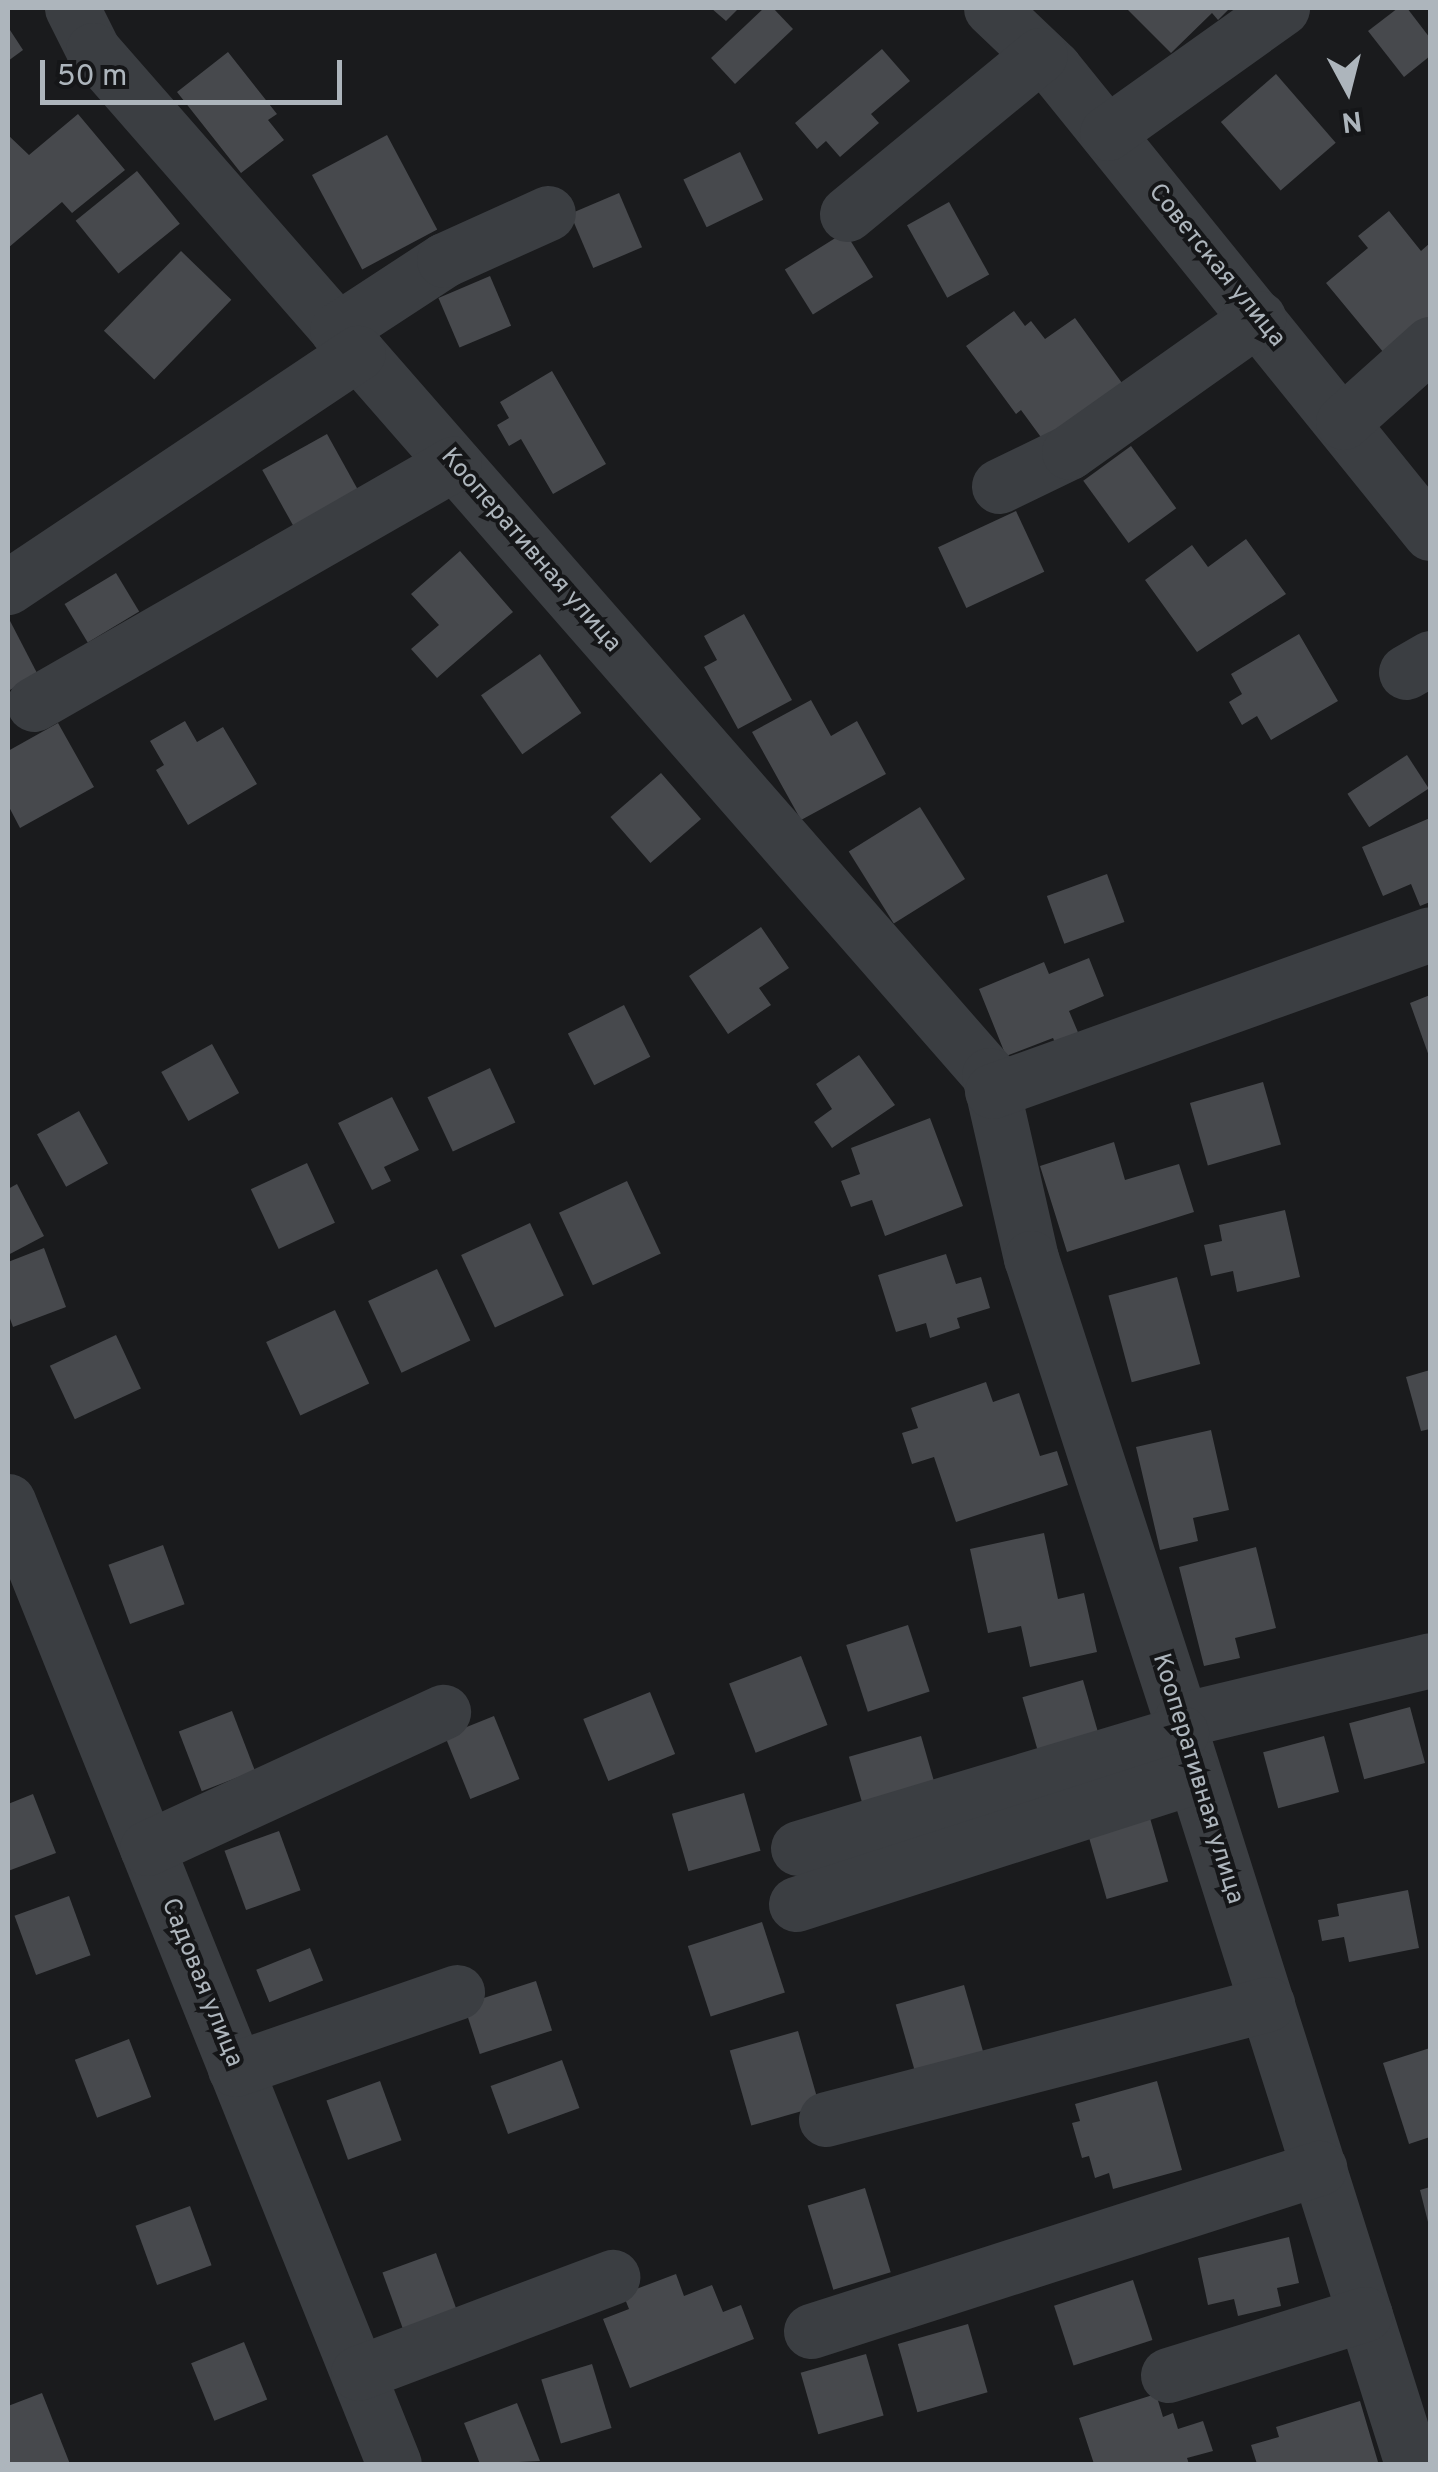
<!DOCTYPE html>
<meta charset="utf-8">
<style>
body{margin:0}
#map{position:relative;width:1438px;height:2472px;overflow:hidden;background:#1a1b1d;font-family:Overpass,sans-serif}
div>[style]{position:absolute}
[style*='--x']{left:calc(var(--x)*1px);top:calc(var(--y)*1px);width:calc(var(--w)*1px);rotate:calc(var(--a)*1deg)}
.building>*{inset:0;background:#47494d;transform-origin:0 0}
.minor>*{height:55px;margin:-27.5px;padding:0 27.5px;transform-origin:27.5px;border-radius:27.5px;background:#3b3e42}
span{translate:-50% -50%;white-space:nowrap;text-align:center;line-height:1.15;-webkit-text-stroke:8px #151618;paint-order:stroke}
.street-label{font-size:25px;color:#adb5bc}
.frame{position:absolute;inset:0;border:10px solid #adb5bc;pointer-events:none}
.north{position:absolute;left:1298px;top:40px;width:100px;height:100px;-webkit-text-stroke:8px #151618;paint-order:stroke;rotate:173deg;font-size:28px;font-weight:700;line-height:40px;text-align:center;color:#adb5bc}
.north::after{content:'';display:block;margin:auto;width:35px;height:45px;background:#adb5bc;clip-path:polygon(50% 0,100% 100%,50% 72%,0 100%)}
.scale{position:absolute;left:40px;top:60px;width:302px;height:45px;box-sizing:border-box;border:5px solid #adb5bc;border-top:0;padding-left:12px;font-size:30px;line-height:35px;white-space:nowrap;color:#adb5bc;-webkit-text-stroke:8px #151618;paint-order:stroke}
</style>
<div id="map">
<div class="building">
<i style="clip-path:polygon(711px 8px,739px 8px,726px 21px)"></i>
<i style="clip-path:polygon(764px 8px,773px 8px,793px 29px,735px 84px,711px 58px)"></i>
<i style="clip-path:polygon(1126px 8px,1230px 8px,1218px 20px,1212px 13px,1171px 53px)"></i>
<i style="clip-path:polygon(1398px 8px,1407px 8px,1430px 38px,1430px 56px,1404px 77px,1368px 31px)"></i>
<i style="clip-path:polygon(8px 27px,23px 50px,8px 61px)"></i>
<i style="clip-path:polygon(882px 49px,910px 81px,871px 114px,879px 123px,840px 157px,826px 141px,817px 149px,795px 123px)"></i>
<i style="clip-path:polygon(228px 52px,277px 114px,268px 120px,284px 140px,241px 173px,177px 92px)"></i>
<i style="left:1276px;top:74px;width:91px;height:73px;rotate:49deg"></i>
<i style="clip-path:polygon(78px 114px,125px 170px,72px 213px,62px 202px,8px 248px,8px 135px,29px 155px)"></i>
<i style="left:387px;top:135px;width:107px;height:85px;rotate:62deg"></i>
<i style="left:740px;top:152px;width:53px;height:63px;rotate:64deg"></i>
<i style="left:137px;top:171px;width:68px;height:79px;rotate:51deg"></i>
<i style="left:619px;top:193px;width:59px;height:53px;rotate:67deg"></i>
<i style="left:949px;top:202px;width:83px;height:48px;rotate:61deg"></i>
<i style="clip-path:polygon(1389px 211px,1421px 251px,1430px 243px,1430px 316px,1384px 353px,1326px 283px,1368px 248px,1358px 236px)"></i>
<i style="left:845px;top:232px;width:53px;height:71px;rotate:58deg"></i>
<i style="left:181px;top:251px;width:70px;height:111px;rotate:44deg"></i>
<i style="left:490px;top:276px;width:54px;height:56px;rotate:67deg"></i>
<i style="clip-path:polygon(1014px 311px,1025px 326px,1031px 321px,1045px 339px,1075px 318px,1122px 383px,1043px 440px,1021px 410px,1016px 414px,966px 346px)"></i>
<i style="clip-path:polygon(552px 371px,606px 464px,553px 494px,521px 439px,509px 446px,497px 425px,509px 418px,500px 402px)"></i>
<i style="left:327px;top:434px;width:66px;height:74px;rotate:61deg"></i>
<i style="left:1131px;top:446px;width:77px;height:59px;rotate:54deg"></i>
<i style="left:1016px;top:511px;width:67px;height:86px;rotate:65deg"></i>
<i style="clip-path:polygon(1246px 539px,1286px 594px,1197px 652px,1145px 580px,1192px 545px,1208px 567px)"></i>
<i style="clip-path:polygon(460px 551px,513px 612px,437px 678px,411px 649px,439px 625px,411px 594px)"></i>
<i style="left:116px;top:573px;width:45px;height:60px;rotate:59deg"></i>
<i style="clip-path:polygon(744px 614px,792px 700px,738px 729px,704px 667px,717px 660px,704px 636px)"></i>
<i style="clip-path:polygon(8px 617px,38px 675px,8px 691px)"></i>
<i style="clip-path:polygon(1299px 634px,1338px 701px,1271px 740px,1257px 716px,1242px 725px,1229px 702px,1242px 694px,1231px 674px)"></i>
<i style="left:540px;top:654px;width:72px;height:72px;rotate:55deg"></i>
<i style="clip-path:polygon(811px 700px,831px 736px,857px 721px,886px 774px,801px 820px,752px 732px)"></i>
<i style="clip-path:polygon(185px 721px,197px 742px,223px 727px,257px 784px,188px 825px,156px 770px,164px 765px,150px 741px)"></i>
<i style="clip-path:polygon(58px 723px,94px 787px,20px 828px,8px 805px,8px 751px)"></i>
<i style="left:1407px;top:755px;width:40px;height:71px;rotate:57deg"></i>
<i style="left:661px;top:773px;width:61px;height:67px;rotate:49deg"></i>
<i style="left:920px;top:807px;width:85px;height:84px;rotate:58deg"></i>
<i style="clip-path:polygon(1430px 818px,1430px 902px,1420px 906px,1411px 884px,1383px 896px,1362px 847px)"></i>
<i style="left:1107px;top:874px;width:51px;height:64px;rotate:70deg"></i>
<i style="clip-path:polygon(761px 927px,789px 968px,759px 988px,771px 1005px,728px 1034px,689px 976px)"></i>
<i style="clip-path:polygon(1089px 958px,1104px 996px,1069px 1011px,1080px 1037px,1057px 1047px,1053px 1038px,1006px 1056px,979px 989px,1044px 962px,1049px 974px)"></i>
<i style="clip-path:polygon(1430px 995px,1430px 1059px,1410px 1003px)"></i>
<i style="left:624px;top:1005px;width:58px;height:63px;rotate:63deg"></i>
<i style="left:212px;top:1044px;width:56px;height:58px;rotate:61deg"></i>
<i style="clip-path:polygon(859px 1055px,895px 1105px,832px 1148px,814px 1122px,832px 1109px,816px 1084px)"></i>
<i style="left:490px;top:1068px;width:60px;height:69px;rotate:65deg"></i>
<i style="left:1263px;top:1082px;width:65px;height:76px;rotate:74deg"></i>
<i style="clip-path:polygon(392px 1097px,419px 1150px,384px 1167px,391px 1181px,372px 1190px,338px 1123px)"></i>
<i style="left:79px;top:1111px;width:60px;height:48px;rotate:61deg"></i>
<i style="clip-path:polygon(930px 1118px,963px 1206px,885px 1236px,872px 1200px,851px 1207px,841px 1181px,860px 1174px,851px 1148px)"></i>
<i style="clip-path:polygon(1114px 1142px,1125px 1180px,1179px 1164px,1194px 1212px,1067px 1252px,1040px 1166px)"></i>
<i style="left:307px;top:1163px;width:66px;height:62px;rotate:65deg"></i>
<i style="left:627px;top:1181px;width:80px;height:75px;rotate:65deg"></i>
<i style="clip-path:polygon(17px 1184px,44px 1236px,8px 1255px,8px 1189px)"></i>
<i style="clip-path:polygon(1285px 1210px,1300px 1277px,1237px 1292px,1233px 1271px,1211px 1276px,1204px 1245px,1222px 1241px,1219px 1225px)"></i>
<i style="left:530px;top:1223px;width:80px;height:76px;rotate:65deg"></i>
<i style="clip-path:polygon(44px 1248px,66px 1307px,13px 1327px,8px 1313px,8px 1262px)"></i>
<i style="clip-path:polygon(946px 1254px,956px 1284px,981px 1277px,990px 1308px,957px 1318px,960px 1328px,930px 1338px,926px 1323px,896px 1332px,878px 1275px)"></i>
<i style="left:437px;top:1269px;width:79px;height:76px;rotate:65deg"></i>
<i style="left:1177px;top:1277px;width:90px;height:71px;rotate:75deg"></i>
<i style="left:335px;top:1310px;width:81px;height:76px;rotate:65deg"></i>
<i style="left:116px;top:1335px;width:59px;height:73px;rotate:65deg"></i>
<i style="clip-path:polygon(1430px 1370px,1430px 1429px,1421px 1431px,1406px 1377px)"></i>
<i style="clip-path:polygon(986px 1382px,993px 1402px,1019px 1393px,1040px 1456px,1057px 1451px,1068px 1485px,956px 1522px,934px 1457px,912px 1464px,902px 1433px,918px 1428px,911px 1408px)"></i>
<i style="clip-path:polygon(1211px 1430px,1229px 1510px,1193px 1518px,1198px 1541px,1160px 1550px,1136px 1447px)"></i>
<i style="clip-path:polygon(1044px 1533px,1058px 1599px,1084px 1593px,1097px 1652px,1030px 1667px,1021px 1626px,988px 1633px,970px 1549px)"></i>
<i style="left:163px;top:1545px;width:63px;height:58px;rotate:70deg"></i>
<i style="clip-path:polygon(1256px 1547px,1276px 1628px,1235px 1638px,1240px 1658px,1204px 1666px,1179px 1567px)"></i>
<i style="left:908px;top:1625px;width:70px;height:65px;rotate:72deg"></i>
<i style="left:801px;top:1656px;width:74px;height:77px;rotate:69deg"></i>
<i style="left:1083px;top:1680px;width:55px;height:63px;rotate:74deg"></i>
<i style="left:650px;top:1692px;width:67px;height:72px;rotate:68deg"></i>
<i style="left:1410px;top:1707px;width:58px;height:63px;rotate:75deg"></i>
<i style="left:232px;top:1711px;width:64px;height:57px;rotate:69deg"></i>
<i style="left:494px;top:1716px;width:68px;height:53px;rotate:68deg"></i>
<i style="left:921px;top:1736px;width:60px;height:75px;rotate:74deg"></i>
<i style="left:1324px;top:1736px;width:58px;height:63px;rotate:75deg"></i>
<i style="left:744px;top:1793px;width:60px;height:75px;rotate:74deg"></i>
<i style="clip-path:polygon(33px 1794px,56px 1853px,8px 1871px,8px 1804px)"></i>
<i style="left:1150px;top:1818px;width:66px;height:64px;rotate:74deg"></i>
<i style="left:279px;top:1831px;width:63px;height:58px;rotate:70deg"></i>
<i style="clip-path:polygon(1408px 1890px,1419px 1948px,1349px 1962px,1344px 1937px,1322px 1941px,1318px 1920px,1339px 1916px,1337px 1904px)"></i>
<i style="left:69px;top:1896px;width:63px;height:58px;rotate:70deg"></i>
<i style="left:762px;top:1922px;width:74px;height:78px;rotate:72deg"></i>
<i style="left:310px;top:1948px;width:35px;height:58px;rotate:68deg"></i>
<i style="left:536px;top:1981px;width:52px;height:76px;rotate:72deg"></i>
<i style="left:964px;top:1985px;width:77px;height:71px;rotate:74deg"></i>
<i style="left:798px;top:2031px;width:78px;height:71px;rotate:74deg"></i>
<i style="left:129px;top:2039px;width:62px;height:58px;rotate:69deg"></i>
<i style="clip-path:polygon(1430px 2048px,1430px 2137px,1409px 2144px,1383px 2063px)"></i>
<i style="left:562px;top:2060px;width:51px;height:76px;rotate:70deg"></i>
<i style="left:380px;top:2081px;width:63px;height:57px;rotate:70deg"></i>
<i style="clip-path:polygon(1157px 2081px,1182px 2170px,1113px 2189px,1109px 2173px,1095px 2178px,1089px 2156px,1082px 2158px,1072px 2123px,1080px 2121px,1075px 2104px)"></i>
<i style="clip-path:polygon(1430px 2187px,1430px 2226px,1429px 2226px,1420px 2190px)"></i>
<i style="left:865px;top:2188px;width:88px;height:60px;rotate:73deg"></i>
<i style="left:190px;top:2206px;width:63px;height:58px;rotate:70deg"></i>
<i style="clip-path:polygon(1289px 2237px,1299px 2283px,1277px 2288px,1281px 2306px,1238px 2316px,1234px 2299px,1208px 2305px,1198px 2258px)"></i>
<i style="left:436px;top:2253px;width:63px;height:57px;rotate:70deg"></i>
<i style="clip-path:polygon(676px 2274px,684px 2296px,712px 2285px,723px 2312px,741px 2305px,754px 2339px,630px 2388px,603px 2319px,629px 2309px,623px 2294px)"></i>
<i style="left:1133px;top:2280px;width:63px;height:83px;rotate:72deg"></i>
<i style="left:968px;top:2324px;width:71px;height:73px;rotate:74deg"></i>
<i style="left:244px;top:2342px;width:62px;height:57px;rotate:68deg"></i>
<i style="left:866px;top:2354px;width:64px;height:68px;rotate:74deg"></i>
<i style="left:592px;top:2364px;width:67px;height:53px;rotate:73deg"></i>
<i style="clip-path:polygon(42px 2393px,70px 2464px,10px 2464px,8px 2406px)"></i>
<i style="clip-path:polygon(1156px 2394px,1163px 2417px,1173px 2413px,1178px 2429px,1203px 2421px,1213px 2451px,1187px 2458px,1189px 2464px,1094px 2464px,1079px 2418px)"></i>
<i style="clip-path:polygon(1360px 2401px,1378px 2462px,1257px 2464px,1251px 2445px,1279px 2437px,1276px 2427px)"></i>
<i style="clip-path:polygon(517px 2403px,540px 2461px,480px 2464px,464px 2423px)"></i>
</div>
<div class="minor">
<i style="--x:72;--y:8;--w:47;--a:63.4"></i>
<i style="--x:93;--y:50;--w:1361;--a:48.84"></i>
<i style="--x:989;--y:1075;--w:188;--a:77.1"></i>
<i style="--x:1031;--y:1258;--w:486;--a:72"></i>
<i style="--x:1181;--y:1720;--w:13;--a:90"></i>
<i style="--x:1181;--y:1733;--w:767;--a:72.46"></i>
<i style="--x:991;--y:8;--w:87;--a:43.6"></i>
<i style="--x:1054;--y:68;--w:598;--a:51.04"></i>
<i style="--x:1107;--y:133;--w:215;--a:-35.5"></i>
<i style="--x:847;--y:214;--w:250;--a:-39.5"></i>
<i style="--x:337;--y:330;--w:128;--a:-33.2"></i>
<i style="--x:444;--y:260;--w:114;--a:-24.3"></i>
<i style="--x:1343;--y:422;--w:117;--a:-41.9"></i>
<i style="--x:999;--y:486;--w:78;--a:-25.9"></i>
<i style="--x:1069;--y:452;--w:232;--a:-35.3"></i>
<i style="--x:8;--y:587;--w:421;--a:-33.8"></i>
<i style="--x:1406;--y:672;--w:28;--a:-30"></i>
<i style="--x:34;--y:704;--w:484;--a:-29.8"></i>
<i style="--x:992;--y:1091;--w:465;--a:-19.7"></i>
<i style="--x:8;--y:1501;--w:1037;--a:68.16"></i>
<i style="--x:1181;--y:1720;--w:256;--a:-13.5"></i>
<i style="--x:147;--y:1848;--w:326;--a:-24.7"></i>
<i style="--x:798;--y:1848;--w:400;--a:-16.7"></i>
<i style="--x:796;--y:1904;--w:418;--a:-17.8"></i>
<i style="--x:235;--y:2069;--w:235;--a:-19.1"></i>
<i style="--x:826;--y:2119;--w:456;--a:-14.6"></i>
<i style="--x:811;--y:2331;--w:534;--a:-17.79"></i>
<i style="--x:358;--y:2373;--w:272;--a:-20.7"></i>
<i style="--x:1168;--y:2375;--w:206;--a:-17.2"></i>
</div>
<div class="street-label">
<span style="left:1216px;top:266px;rotate:51deg">Советская улица</span>
<span style="left:530px;top:551px;rotate:49deg">Кооперативная улица</span>
<span style="left:1197px;top:1779px;rotate:73deg">Кооперативная улица</span>
<span style="left:201px;top:1983px;rotate:68deg">Садовая улица</span>
</div>
<div class="frame"></div>
<div class="north">N</div>
<div class="scale">50 m</div>
</div>
